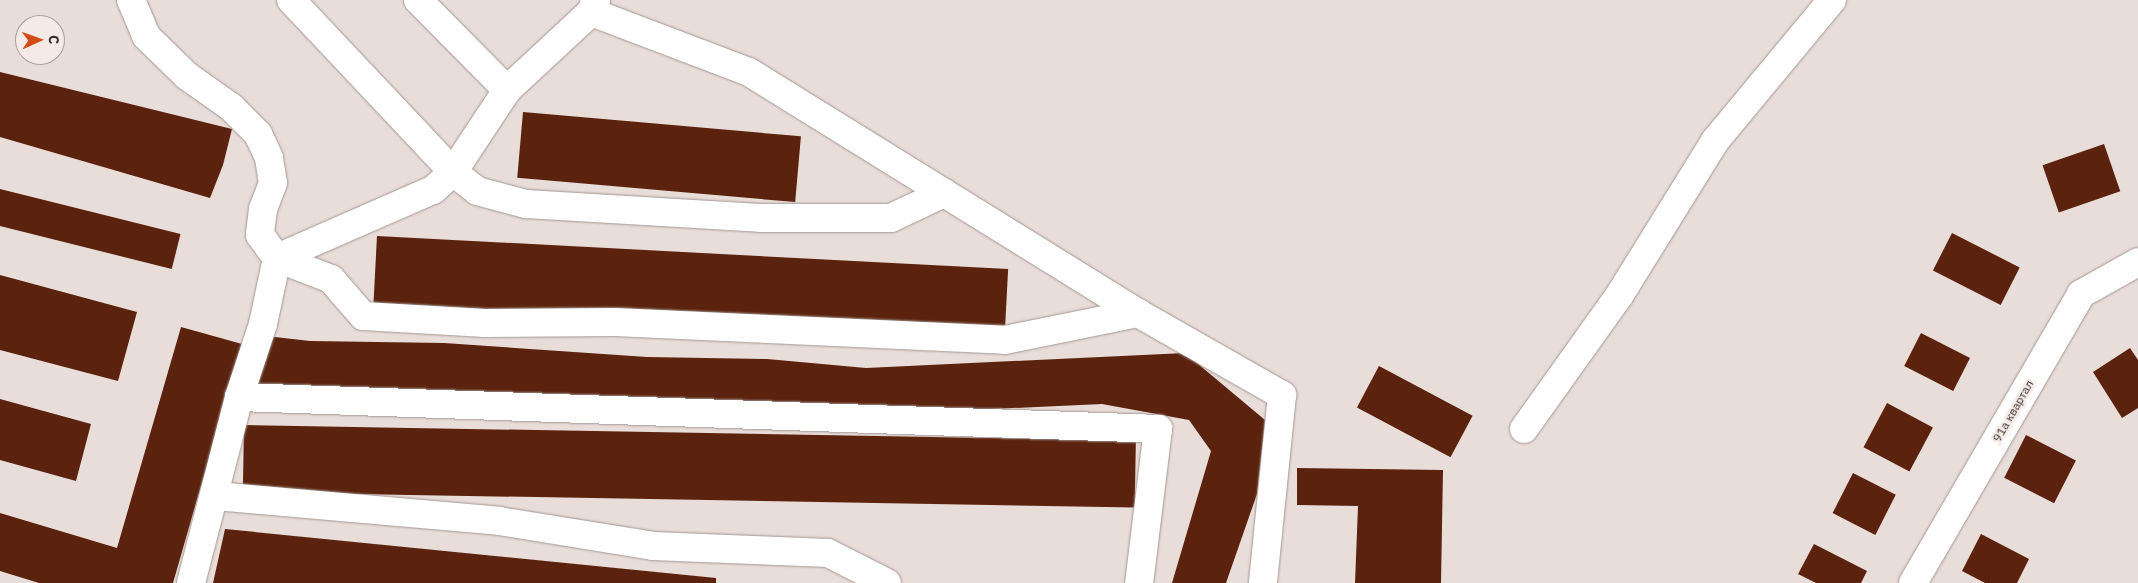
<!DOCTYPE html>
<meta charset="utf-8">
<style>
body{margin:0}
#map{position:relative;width:2138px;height:583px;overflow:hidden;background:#e9ddd9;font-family:"IBM Plex Sans",sans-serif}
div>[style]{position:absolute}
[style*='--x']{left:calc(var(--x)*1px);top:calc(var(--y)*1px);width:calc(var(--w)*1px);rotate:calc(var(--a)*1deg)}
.building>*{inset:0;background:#5b220d;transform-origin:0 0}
.roads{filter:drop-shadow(0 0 1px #a29793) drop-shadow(0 0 1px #a29793)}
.minor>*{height:28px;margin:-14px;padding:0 14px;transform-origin:14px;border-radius:14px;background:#fff}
span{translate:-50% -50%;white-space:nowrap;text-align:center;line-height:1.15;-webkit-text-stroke:5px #f6eae6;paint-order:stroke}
.street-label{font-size:12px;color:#322e2c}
.north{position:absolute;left:15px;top:15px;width:50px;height:50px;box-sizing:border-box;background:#f6eae6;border:1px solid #a89f9c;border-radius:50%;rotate:88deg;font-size:14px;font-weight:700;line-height:20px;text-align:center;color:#322e2c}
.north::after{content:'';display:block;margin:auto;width:18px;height:22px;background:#d34c15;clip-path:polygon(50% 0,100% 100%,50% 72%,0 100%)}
</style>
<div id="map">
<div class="building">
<i style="clip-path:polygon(0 72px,232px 129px,223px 165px,210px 198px,0 137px)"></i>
<i style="left:523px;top:112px;width:279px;height:66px;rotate:5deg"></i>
<i style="left:2104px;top:144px;width:50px;height:65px;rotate:71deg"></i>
<i style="left:0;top:189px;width:186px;height:36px;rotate:14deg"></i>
<i style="left:1952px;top:233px;width:76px;height:42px;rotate:27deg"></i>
<i style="left:377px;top:236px;width:632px;height:69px;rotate:3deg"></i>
<i style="clip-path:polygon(0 275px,137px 312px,118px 381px,0 350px)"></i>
<i style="clip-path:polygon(181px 327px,242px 344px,173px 583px,39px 583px,0 571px,0 513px,117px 548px)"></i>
<i style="left:1921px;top:333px;width:55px;height:37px;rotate:27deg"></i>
<i style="clip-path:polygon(266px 336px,310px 341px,444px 343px,647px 357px,767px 359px,866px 368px,1185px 353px,1265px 420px,1257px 494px,1226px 583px,1172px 583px,1211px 451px,1189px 420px,1102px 404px,905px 413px,358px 396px,250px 383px)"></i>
<i style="clip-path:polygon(2130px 348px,2138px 360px,2138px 408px,2122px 418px,2093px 372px)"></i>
<i style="left:1379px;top:366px;width:106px;height:47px;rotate:28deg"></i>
<i style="clip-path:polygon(0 399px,91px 424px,76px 481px,0 460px)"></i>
<i style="left:1887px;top:403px;width:52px;height:50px;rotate:28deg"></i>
<i style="left:244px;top:425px;width:892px;height:67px;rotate:1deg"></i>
<i style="left:2026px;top:435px;width:56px;height:48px;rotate:27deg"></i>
<i style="clip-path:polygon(1297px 468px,1443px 470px,1441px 583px,1355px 583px,1358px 506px,1297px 505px)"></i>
<i style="left:1853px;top:473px;width:48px;height:45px;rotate:27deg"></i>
<i style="clip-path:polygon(225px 529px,716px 578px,716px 583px,213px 583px)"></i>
<i style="clip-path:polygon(1981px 534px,2029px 559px,2017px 583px,1985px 583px,1962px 571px)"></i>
<i style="clip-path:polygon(1814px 544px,1867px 571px,1861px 583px,1816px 583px,1798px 574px)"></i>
</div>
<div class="roads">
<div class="minor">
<i style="--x:131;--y:0;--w:39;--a:67"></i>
<i style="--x:146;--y:36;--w:57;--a:44.3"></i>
<i style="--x:187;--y:76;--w:54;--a:35.2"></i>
<i style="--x:231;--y:107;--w:38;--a:45"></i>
<i style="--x:258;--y:134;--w:26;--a:65"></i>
<i style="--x:269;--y:158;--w:25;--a:81"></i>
<i style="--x:273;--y:183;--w:28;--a:111"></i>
<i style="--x:263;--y:209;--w:26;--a:97"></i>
<i style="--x:260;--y:235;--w:29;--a:54"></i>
<i style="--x:277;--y:258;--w:58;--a:21.3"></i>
<i style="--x:331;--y:279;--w:49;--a:49.1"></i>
<i style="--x:363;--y:316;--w:122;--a:3.3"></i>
<i style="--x:485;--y:323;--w:130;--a:-0.4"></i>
<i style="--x:615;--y:322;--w:390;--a:2.6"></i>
<i style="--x:1005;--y:340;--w:136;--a:-11.5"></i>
<i style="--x:291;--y:0;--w:236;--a:46.7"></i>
<i style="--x:453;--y:172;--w:31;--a:38"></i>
<i style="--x:477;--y:191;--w:51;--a:14.9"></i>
<i style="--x:526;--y:204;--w:234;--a:3.4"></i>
<i style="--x:760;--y:218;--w:131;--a:0"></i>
<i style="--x:891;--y:218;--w:59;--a:-25.3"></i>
<i style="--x:418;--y:0;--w:127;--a:45.3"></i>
<i style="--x:596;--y:0;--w:13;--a:113"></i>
<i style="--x:591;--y:12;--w:169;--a:20.8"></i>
<i style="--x:749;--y:72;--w:458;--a:31.8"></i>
<i style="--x:1138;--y:313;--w:166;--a:29.7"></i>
<i style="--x:1282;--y:395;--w:189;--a:95.8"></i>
<i style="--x:239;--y:397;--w:920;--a:1.99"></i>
<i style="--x:1158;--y:429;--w:155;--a:97"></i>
<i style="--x:1524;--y:429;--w:163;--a:-54.5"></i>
<i style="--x:1619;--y:296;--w:182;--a:-58.2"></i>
<i style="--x:1715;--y:141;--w:183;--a:-50.3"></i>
<i style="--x:215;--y:496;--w:285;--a:5"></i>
<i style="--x:499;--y:521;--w:156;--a:9.2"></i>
<i style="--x:653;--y:546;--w:175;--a:2.3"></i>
<i style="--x:828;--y:553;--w:66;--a:27"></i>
<i style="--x:191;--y:583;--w:192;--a:-75.5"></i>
<i style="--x:239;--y:397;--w:77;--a:-71.8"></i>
<i style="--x:263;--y:324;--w:67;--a:-78"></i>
<i style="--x:277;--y:258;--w:170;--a:-23.6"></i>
<i style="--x:433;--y:190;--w:27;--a:-42"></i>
<i style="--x:453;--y:172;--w:98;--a:-56.6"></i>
<i style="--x:507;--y:90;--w:115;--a:-42.9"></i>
<i style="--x:1913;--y:583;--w:334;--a:-59.8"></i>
<i style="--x:2081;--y:294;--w:65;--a:-29.3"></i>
</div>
</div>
<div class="street-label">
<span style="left:2013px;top:411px;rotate:-60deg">91а квартал</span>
</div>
<div class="north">С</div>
</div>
